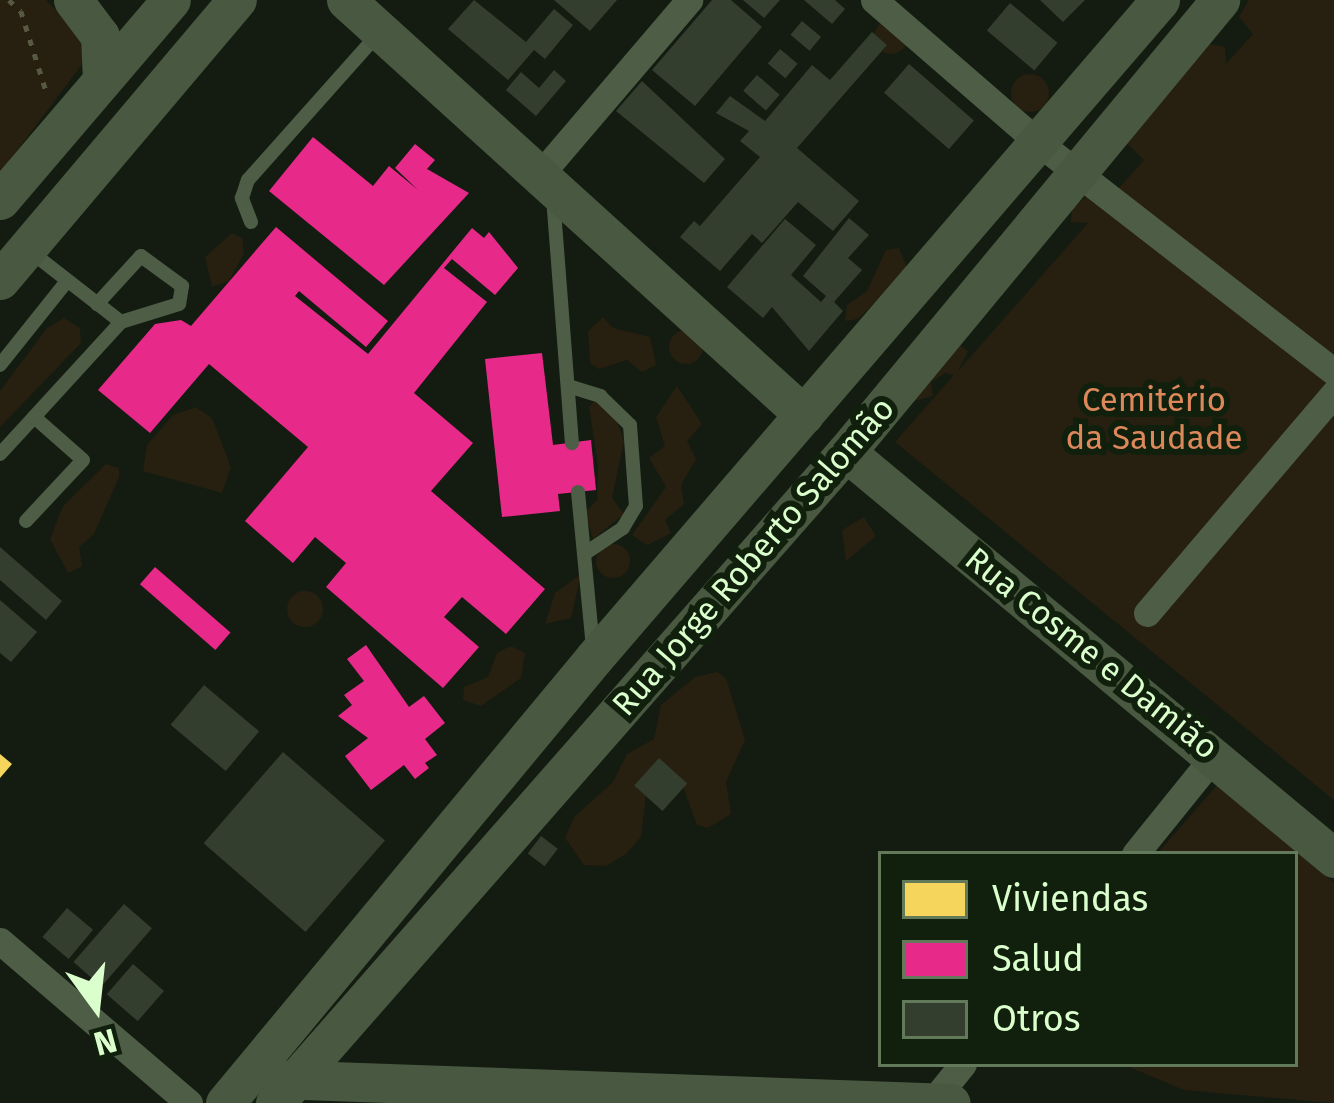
<!DOCTYPE html>
<meta charset="utf-8">
<style>
body{margin:0}
#map{position:relative;width:1334px;height:1103px;overflow:hidden;background:#141c11;font-family:"Fira Sans",sans-serif}
div>[style]{position:absolute}
[style*='--x']{left:calc(var(--x)*1px);top:calc(var(--y)*1px);width:calc(var(--w)*1px);rotate:calc(var(--a)*1deg)}
.green>*{inset:0;background:#271f10}
.round{border-radius:50%}
.homes>*{inset:0;background:#f6d55c}
.health>*{inset:0;background:#e7298a;transform-origin:0 0}
.building>*{inset:0;background:#333e2f;transform-origin:0 0}
.path>*{height:4.5px;margin-top:-2.25px;transform-origin:0;background:repeating-linear-gradient(90deg,#575942 0 6px,transparent 0 15px)}
.lane>*{height:14px;margin:-7px;padding:0 7px;transform-origin:7px;border-radius:7px;background:#4e5d46}
.street>*{height:27px;margin:-13.5px;padding:0 13.5px;transform-origin:13.5px;border-radius:13.5px;background:#4e5d46}
.secondary>*{height:39px;margin:-19.5px;padding:0 19.5px;transform-origin:19.5px;border-radius:19.5px;background:#495840}
span{translate:-50% -50%;white-space:nowrap;text-align:center;line-height:1.15;-webkit-text-stroke:12px #11200d;paint-order:stroke}
.park-label{font-size:33px;color:#dc885b}
.street-label{font-size:33px;color:#dbfecd}
.legend{position:absolute;left:878px;top:851px;width:420px;height:216px;box-sizing:border-box;background:#11200d;border:3px solid #62795a;margin:0;padding:15px 21px;list-style:none;font-size:36px;color:#dbfecd}
.legend li{display:flex;align-items:center;gap:24px;height:60px}
.legend b{width:60px;border:3px solid #62795a}
.north{position:absolute;left:36px;top:947px;width:120px;height:120px;-webkit-text-stroke:9px #11200d;paint-order:stroke;rotate:165deg;font-size:33px;font-weight:700;line-height:48px;text-align:center;color:#dbfecd}
.north::after{content:'';display:block;margin:auto;width:42px;height:54px;background:#dbfecd;clip-path:polygon(50% 0,100% 100%,50% 72%,0 100%)}
</style>
<div id="map">
<div class="green">
<i style="clip-path:polygon(0 0,46px 0,79px 34px,84px 62px,0 173px)"></i>
<i style="clip-path:polygon(1249px 0,1334px 0,1334px 800px,895px 442px,954px 375px,945px 373px,931px 382px,933px 396px,914px 401px,958px 344px,968px 351px,958px 371px,1088px 223px,1071px 222px,1072px 209px,1095px 189px,1119px 188px,1144px 160px,1123px 139px,1174px 78px,1208px 44px,1225px 47px,1226px 64px,1253px 34px,1239px 17px)"></i>
<i class="round" style="left:874px;top:20px;width:34px;height:34px"></i>
<i class="round" style="left:1011px;top:74px;width:38px;height:38px"></i>
<i style="clip-path:polygon(232px 233px,242px 238px,244px 253px,229px 281px,212px 287px,205px 257px)"></i>
<i style="clip-path:polygon(899px 248px,908px 270px,858px 319px,845px 321px,847px 305px,867px 291px,886px 250px)"></i>
<i style="clip-path:polygon(603px 317px,613px 328px,650px 337px,656px 365px,642px 372px,627px 360px,599px 369px,590px 363px,588px 331px)"></i>
<i style="clip-path:polygon(64px 318px,80px 328px,81px 343px,0 427px,0 391px,47px 328px)"></i>
<i class="round" style="left:669px;top:330px;width:34px;height:34px"></i>
<i style="clip-path:polygon(677px 386px,702px 424px,687px 441px,696px 459px,681px 485px,684px 504px,665px 520px,671px 533px,647px 545px,632px 535px,666px 487px,649px 458px,665px 446px,656px 417px)"></i>
<i style="clip-path:polygon(606px 389px,624px 441px,612px 498px,624px 514px,593px 539px,585px 512px,597px 500px,598px 465px,589px 407px)"></i>
<i style="clip-path:polygon(196px 407px,212px 418px,231px 467px,222px 493px,143px 471px,147px 445px,173px 415px)"></i>
<i style="clip-path:polygon(106px 464px,119px 468px,119px 477px,94px 534px,79px 547px,82px 566px,68px 573px,50px 539px,63px 506px)"></i>
<i style="clip-path:polygon(864px 517px,876px 536px,846px 561px,842px 530px)"></i>
<i class="round" style="left:596px;top:544px;width:34px;height:34px"></i>
<i style="clip-path:polygon(581px 574px,571px 618px,545px 624px,555px 593px)"></i>
<i class="round" style="left:287px;top:591px;width:36px;height:36px"></i>
<i style="clip-path:polygon(511px 646px,525px 653px,521px 678px,481px 706px,463px 700px,464px 687px,488px 677px,497px 653px)"></i>
<i style="clip-path:polygon(717px 672px,726px 678px,745px 740px,726px 782px,731px 814px,708px 828px,697px 825px,679px 776px,646px 794px,641px 837px,626px 854px,606px 866px,584px 865px,565px 838px,574px 817px,613px 782px,627px 754px,654px 739px,661px 705px,695px 677px)"></i>
<i style="clip-path:polygon(1219px 783px,1334px 883px,1334px 1103px,1184px 1090px,1122px 1064px,1295px 1064px,1295px 854px,1157px 854px)"></i>
</div>
<div class="homes">
<i style="clip-path:polygon(0 754px,12px 764px,0 778px)"></i>
</div>
<div class="health">
<i style="clip-path:polygon(313px 137px,373px 186px,389px 166px,418px 190px,395px 168px,415px 144px,435px 160px,427px 169px,469px 193px,384px 285px,269px 191px)"></i>
<i style="clip-path:polygon(276px 227px,388px 321px,366px 347px,299px 291px,295px 296px,368px 354px,472px 228px,484px 238px,489px 232px,518px 268px,495px 295px,452px 259px,444px 268px,487px 302px,414px 393px,473px 443px,431px 491px,545px 589px,506px 634px,462px 597px,444px 617px,479px 647px,443px 688px,326px 587px,346px 563px,315px 537px,293px 563px,245px 521px,308px 447px,209px 364px,150px 433px,98px 390px,155px 324px,181px 320px,191px 326px)"></i>
<i style="clip-path:polygon(542px 353px,553px 445px,591px 440px,596px 490px,558px 494px,560px 511px,502px 517px,485px 359px)"></i>
<i style="left:155px;top:567px;width:100px;height:23px;rotate:41deg"></i>
<i style="clip-path:polygon(366px 645px,409px 707px,424px 696px,445px 723px,425px 739px,437px 755px,425px 763px,429px 768px,415px 779px,404px 765px,371px 790px,345px 756px,368px 738px,338px 716px,352px 705px,344px 695px,364px 681px,347px 659px)"></i>
</div>
<div class="building">
<i style="clip-path:polygon(474px 0,526px 42px,554px 9px,573px 25px,545px 59px,534px 50px,508px 80px,448px 29px)"></i>
<i style="clip-path:polygon(554px 0,617px 0,590px 31px)"></i>
<i style="clip-path:polygon(712px 0,731px 0,762px 27px,695px 106px,652px 70px)"></i>
<i style="clip-path:polygon(743px 0,780px 0,764px 18px)"></i>
<i style="clip-path:polygon(804px 0,835px 0,845px 9px,832px 24px)"></i>
<i style="clip-path:polygon(1040px 0,1085px 0,1063px 22px)"></i>
<i style="left:1010px;top:3px;width:62px;height:36px;rotate:40deg"></i>
<i style="left:802px;top:21px;width:25px;height:18px;rotate:40deg"></i>
<i style="clip-path:polygon(872px 32px,887px 45px,797px 148px,859px 201px,833px 231px,798px 202px,762px 243px,752px 234px,720px 271px,680px 237px,694px 221px,700px 226px,760px 157px,740px 141px,749px 131px,716px 113px,730px 96px,765px 121px,812px 65px,830px 80px)"></i>
<i style="left:780px;top:49px;width:23px;height:19px;rotate:40deg"></i>
<i style="left:909px;top:64px;width:86px;height:38px;rotate:41deg"></i>
<i style="clip-path:polygon(554px 70px,566px 81px,536px 116px,506px 90px,521px 72px,539px 88px)"></i>
<i style="left:757px;top:75px;width:30px;height:21px;rotate:41deg"></i>
<i style="clip-path:polygon(642px 81px,725px 159px,704px 183px,616px 111px)"></i>
<i style="clip-path:polygon(849px 218px,869px 235px,848px 258px,862px 270px,834px 302px,843px 311px,809px 351px,772px 307px,763px 318px,727px 287px,785px 219px,816px 245px,791px 275px,821px 302px,826px 296px,803px 276px)"></i>
<i style="clip-path:polygon(0 547px,62px 601px,46px 620px,0 580px)"></i>
<i style="clip-path:polygon(0 600px,37px 632px,11px 662px,0 653px)"></i>
<i style="left:204px;top:685px;width:72px;height:52px;rotate:40deg"></i>
<i style="left:283px;top:752px;width:135px;height:121px;rotate:41deg"></i>
<i style="left:659px;top:758px;width:38px;height:37px;rotate:42deg"></i>
<i style="left:541px;top:836px;width:21px;height:22px;rotate:37deg"></i>
<i style="left:124px;top:904px;width:37px;height:77px;rotate:41deg"></i>
<i style="left:67px;top:908px;width:34px;height:38px;rotate:40deg"></i>
<i style="left:133px;top:964px;width:41px;height:40px;rotate:41deg"></i>
</div>
<div class="path">
<i style="--x:9;--y:0;--w:16;--a:43"></i>
<i style="--x:21;--y:11;--w:87;--a:72.6"></i>
</div>
<div class="lane">
<i style="--x:553;--y:197;--w:247;--a:85.6"></i>
<i style="--x:251;--y:222;--w:26;--a:-111"></i>
<i style="--x:242;--y:198;--w:19;--a:-72"></i>
<i style="--x:248;--y:180;--w:194;--a:-48.3"></i>
<i style="--x:97;--y:304;--w:65;--a:-47.5"></i>
<i style="--x:141;--y:256;--w:51;--a:36.2"></i>
<i style="--x:182;--y:286;--w:18;--a:99"></i>
<i style="--x:179;--y:304;--w:61;--a:162.8"></i>
<i style="--x:0;--y:365;--w:107;--a:-51.4"></i>
<i style="--x:568;--y:386;--w:34;--a:17"></i>
<i style="--x:600;--y:396;--w:42;--a:44"></i>
<i style="--x:630;--y:425;--w:81;--a:85.8"></i>
<i style="--x:636;--y:506;--w:26;--a:121"></i>
<i style="--x:623;--y:528;--w:47;--a:146.3"></i>
<i style="--x:0;--y:454;--w:50;--a:-47.4"></i>
<i style="--x:578;--y:492;--w:158;--a:84.5"></i>
<i style="--x:26;--y:521;--w:83;--a:-46.9"></i>
<i style="--x:83;--y:460;--w:65;--a:-138.7"></i>
<i style="--x:34;--y:417;--w:129;--a:-47.5"></i>
<i style="--x:121;--y:322;--w:114;--a:-142.1"></i>
</div>
<div class="street">
<i style="--x:874;--y:0;--w:218;--a:40.9"></i>
<i style="--x:1039;--y:143;--w:373;--a:37.8"></i>
<i style="--x:538;--y:177;--w:233;--a:-49.5"></i>
<i style="--x:1147;--y:613;--w:289;--a:-49.6"></i>
<i style="--x:1135;--y:854;--w:127;--a:-51.1"></i>
<i style="--x:0;--y:941;--w:249;--a:40.6"></i>
<i style="--x:932;--y:1102;--w:49;--a:-50.8"></i>
</div>
<div class="secondary">
<i style="--x:73;--y:0;--w:45;--a:53.1"></i>
<i style="--x:100;--y:36;--w:44;--a:87.4"></i>
<i style="--x:346;--y:0;--w:618;--a:42.18"></i>
<i style="--x:0;--y:200;--w:263;--a:-49.5"></i>
<i style="--x:0;--y:280;--w:367;--a:-49.8"></i>
<i style="--x:846;--y:452;--w:635;--a:39.76"></i>
<i style="--x:275;--y:1079;--w:676;--a:2.03"></i>
<i style="--x:225;--y:1103;--w:578;--a:-50.33"></i>
<i style="--x:594;--y:658;--w:868;--a:-49.3"></i>
<i style="--x:275;--y:1103;--w:866;--a:-48.75"></i>
<i style="--x:846;--y:452;--w:587;--a:-50.39"></i>
</div>
<div class="park-label">
<span style="left:1154px;top:420px">Cemitério<br>da Saudade</span>
</div>
<div class="street-label">
<span style="left:754px;top:557px;rotate:-49deg">Rua Jorge Roberto Salomão</span>
<span style="left:1091px;top:654px;rotate:39deg">Rua Cosme e Damião</span>
</div>
<ul class="legend">
<li><b style="height:33px;background:#f6d55c"></b>Viviendas</li>
<li><b style="height:33px;background:#e7298a"></b>Salud</li>
<li><b style="height:33px;background:#333e2f"></b>Otros</li>
</ul>
<div class="north">N</div>
</div>
